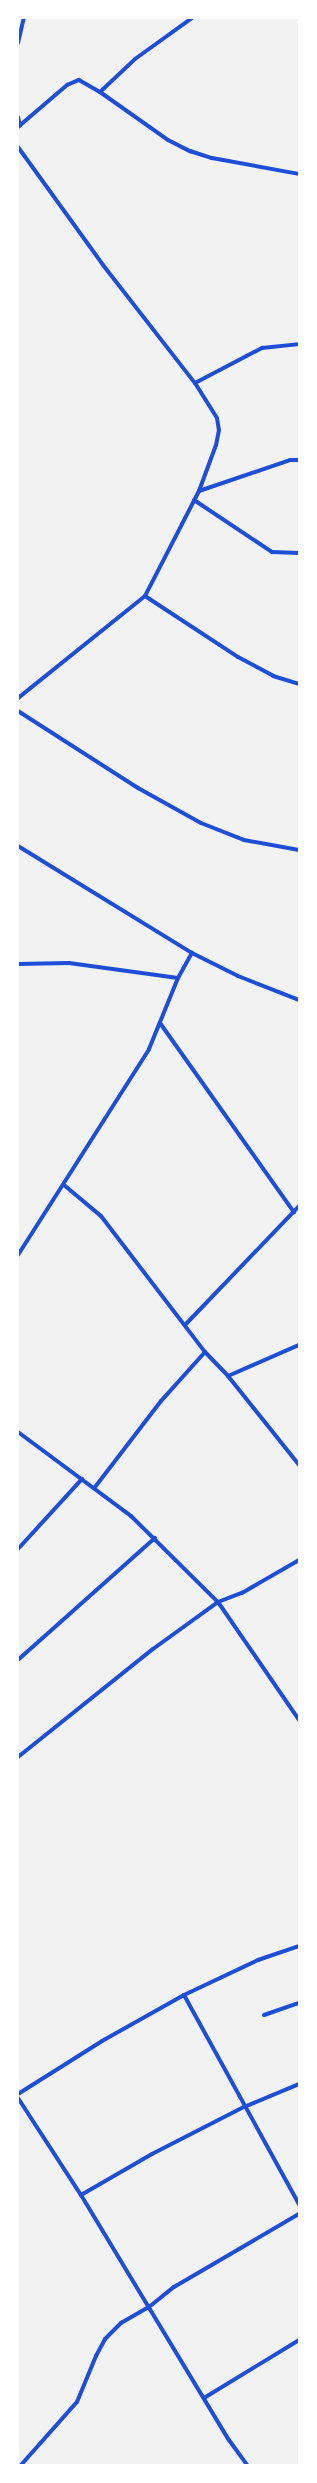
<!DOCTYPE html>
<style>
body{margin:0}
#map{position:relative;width:317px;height:2483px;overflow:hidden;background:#f2f2f2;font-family:"Golos Text",sans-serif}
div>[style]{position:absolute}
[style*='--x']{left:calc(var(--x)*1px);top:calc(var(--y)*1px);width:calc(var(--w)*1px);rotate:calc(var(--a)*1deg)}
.minor>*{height:4px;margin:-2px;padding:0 2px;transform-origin:2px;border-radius:2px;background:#1d4ed8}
span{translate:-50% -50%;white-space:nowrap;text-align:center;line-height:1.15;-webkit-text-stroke:3px #fff;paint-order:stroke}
.frame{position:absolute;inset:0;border:19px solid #fff;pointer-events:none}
</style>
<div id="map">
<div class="minor">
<i style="--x:18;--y:43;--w:26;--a:-77"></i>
<i style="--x:100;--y:92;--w:48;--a:-43.3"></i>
<i style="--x:135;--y:59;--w:70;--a:-35.7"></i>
<i style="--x:18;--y:117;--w:9;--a:77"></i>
<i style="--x:18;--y:127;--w:65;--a:-40.6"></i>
<i style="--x:67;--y:85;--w:13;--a:-23"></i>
<i style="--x:79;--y:80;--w:24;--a:30"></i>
<i style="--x:100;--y:92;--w:83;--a:35.2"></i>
<i style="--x:168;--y:140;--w:25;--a:27"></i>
<i style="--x:190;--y:151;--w:23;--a:18"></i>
<i style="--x:212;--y:158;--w:88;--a:10.4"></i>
<i style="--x:18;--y:147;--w:145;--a:54.2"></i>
<i style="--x:103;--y:265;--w:150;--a:52.1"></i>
<i style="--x:195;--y:383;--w:41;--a:57.8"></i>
<i style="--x:217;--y:418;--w:12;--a:81"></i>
<i style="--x:219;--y:430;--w:15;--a:101"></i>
<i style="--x:216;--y:445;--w:49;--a:110.3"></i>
<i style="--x:199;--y:491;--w:118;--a:117.2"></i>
<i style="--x:145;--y:596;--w:163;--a:141.2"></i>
<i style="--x:195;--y:383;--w:76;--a:-27.6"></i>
<i style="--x:262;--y:348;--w:37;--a:-6"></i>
<i style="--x:199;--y:491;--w:96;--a:-18.8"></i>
<i style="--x:290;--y:460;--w:9;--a:0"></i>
<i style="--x:194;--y:500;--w:94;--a:33.7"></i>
<i style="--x:272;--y:552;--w:27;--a:2"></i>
<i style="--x:145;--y:596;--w:111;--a:33.3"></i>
<i style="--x:238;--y:657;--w:40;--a:28"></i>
<i style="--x:273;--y:676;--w:27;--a:17"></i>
<i style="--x:18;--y:711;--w:143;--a:32.7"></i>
<i style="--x:138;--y:788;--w:72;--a:29.1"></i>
<i style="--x:201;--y:823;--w:46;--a:21.6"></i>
<i style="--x:244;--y:840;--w:56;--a:10.3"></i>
<i style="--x:18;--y:846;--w:204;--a:31.6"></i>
<i style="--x:192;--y:953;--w:51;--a:26.6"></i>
<i style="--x:238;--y:976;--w:66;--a:21.5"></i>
<i style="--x:18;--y:964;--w:51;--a:-1.1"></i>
<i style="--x:69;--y:963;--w:110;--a:7.8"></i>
<i style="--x:160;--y:1023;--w:232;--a:54.7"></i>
<i style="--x:64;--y:1185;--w:48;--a:40"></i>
<i style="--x:101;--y:1216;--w:171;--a:52.6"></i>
<i style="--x:205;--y:1352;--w:66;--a:131.9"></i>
<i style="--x:161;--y:1401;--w:108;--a:127.5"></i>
<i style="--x:18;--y:1255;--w:244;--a:-57.5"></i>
<i style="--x:149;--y:1049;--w:77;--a:-67.8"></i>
<i style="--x:178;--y:978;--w:29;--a:-61"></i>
<i style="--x:185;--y:1325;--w:165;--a:-46.2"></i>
<i style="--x:205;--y:1352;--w:33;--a:46"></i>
<i style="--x:228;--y:1376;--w:114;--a:51.4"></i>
<i style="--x:228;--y:1376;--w:77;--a:-23.6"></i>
<i style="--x:18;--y:1432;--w:141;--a:36.6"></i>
<i style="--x:131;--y:1516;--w:122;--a:44.7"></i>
<i style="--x:218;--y:1602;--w:143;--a:55.5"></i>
<i style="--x:18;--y:1549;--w:95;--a:-47.6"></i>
<i style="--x:19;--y:1659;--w:182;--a:-41.7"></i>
<i style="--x:18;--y:1757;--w:173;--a:-38.7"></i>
<i style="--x:153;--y:1649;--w:80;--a:-35.9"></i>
<i style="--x:218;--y:1602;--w:26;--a:-21"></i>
<i style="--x:242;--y:1593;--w:66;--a:-30.1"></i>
<i style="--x:184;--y:1995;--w:239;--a:61.2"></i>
<i style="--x:264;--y:2015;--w:37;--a:-19"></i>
<i style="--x:18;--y:2094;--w:99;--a:-32.2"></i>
<i style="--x:102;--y:2041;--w:94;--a:-29.3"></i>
<i style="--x:184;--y:1995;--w:82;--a:-25.3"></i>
<i style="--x:258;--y:1960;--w:43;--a:-18.9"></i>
<i style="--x:18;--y:2098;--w:116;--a:57"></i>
<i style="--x:81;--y:2195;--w:286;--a:58.9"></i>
<i style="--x:229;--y:2440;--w:31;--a:54"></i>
<i style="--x:81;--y:2195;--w:82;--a:-30"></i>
<i style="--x:152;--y:2154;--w:103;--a:-27.1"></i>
<i style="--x:244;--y:2107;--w:60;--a:-22.7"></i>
<i style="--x:204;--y:2398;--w:111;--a:-31.4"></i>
<i style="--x:21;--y:2465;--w:84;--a:-48.4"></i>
<i style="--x:77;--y:2402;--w:50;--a:-67.6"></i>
<i style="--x:96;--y:2356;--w:19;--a:-62"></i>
<i style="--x:105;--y:2339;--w:23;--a:-45"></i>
<i style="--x:121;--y:2323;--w:32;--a:-30"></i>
<i style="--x:149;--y:2307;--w:32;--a:-39"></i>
<i style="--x:174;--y:2287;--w:145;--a:-30.3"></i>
</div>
<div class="frame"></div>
</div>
